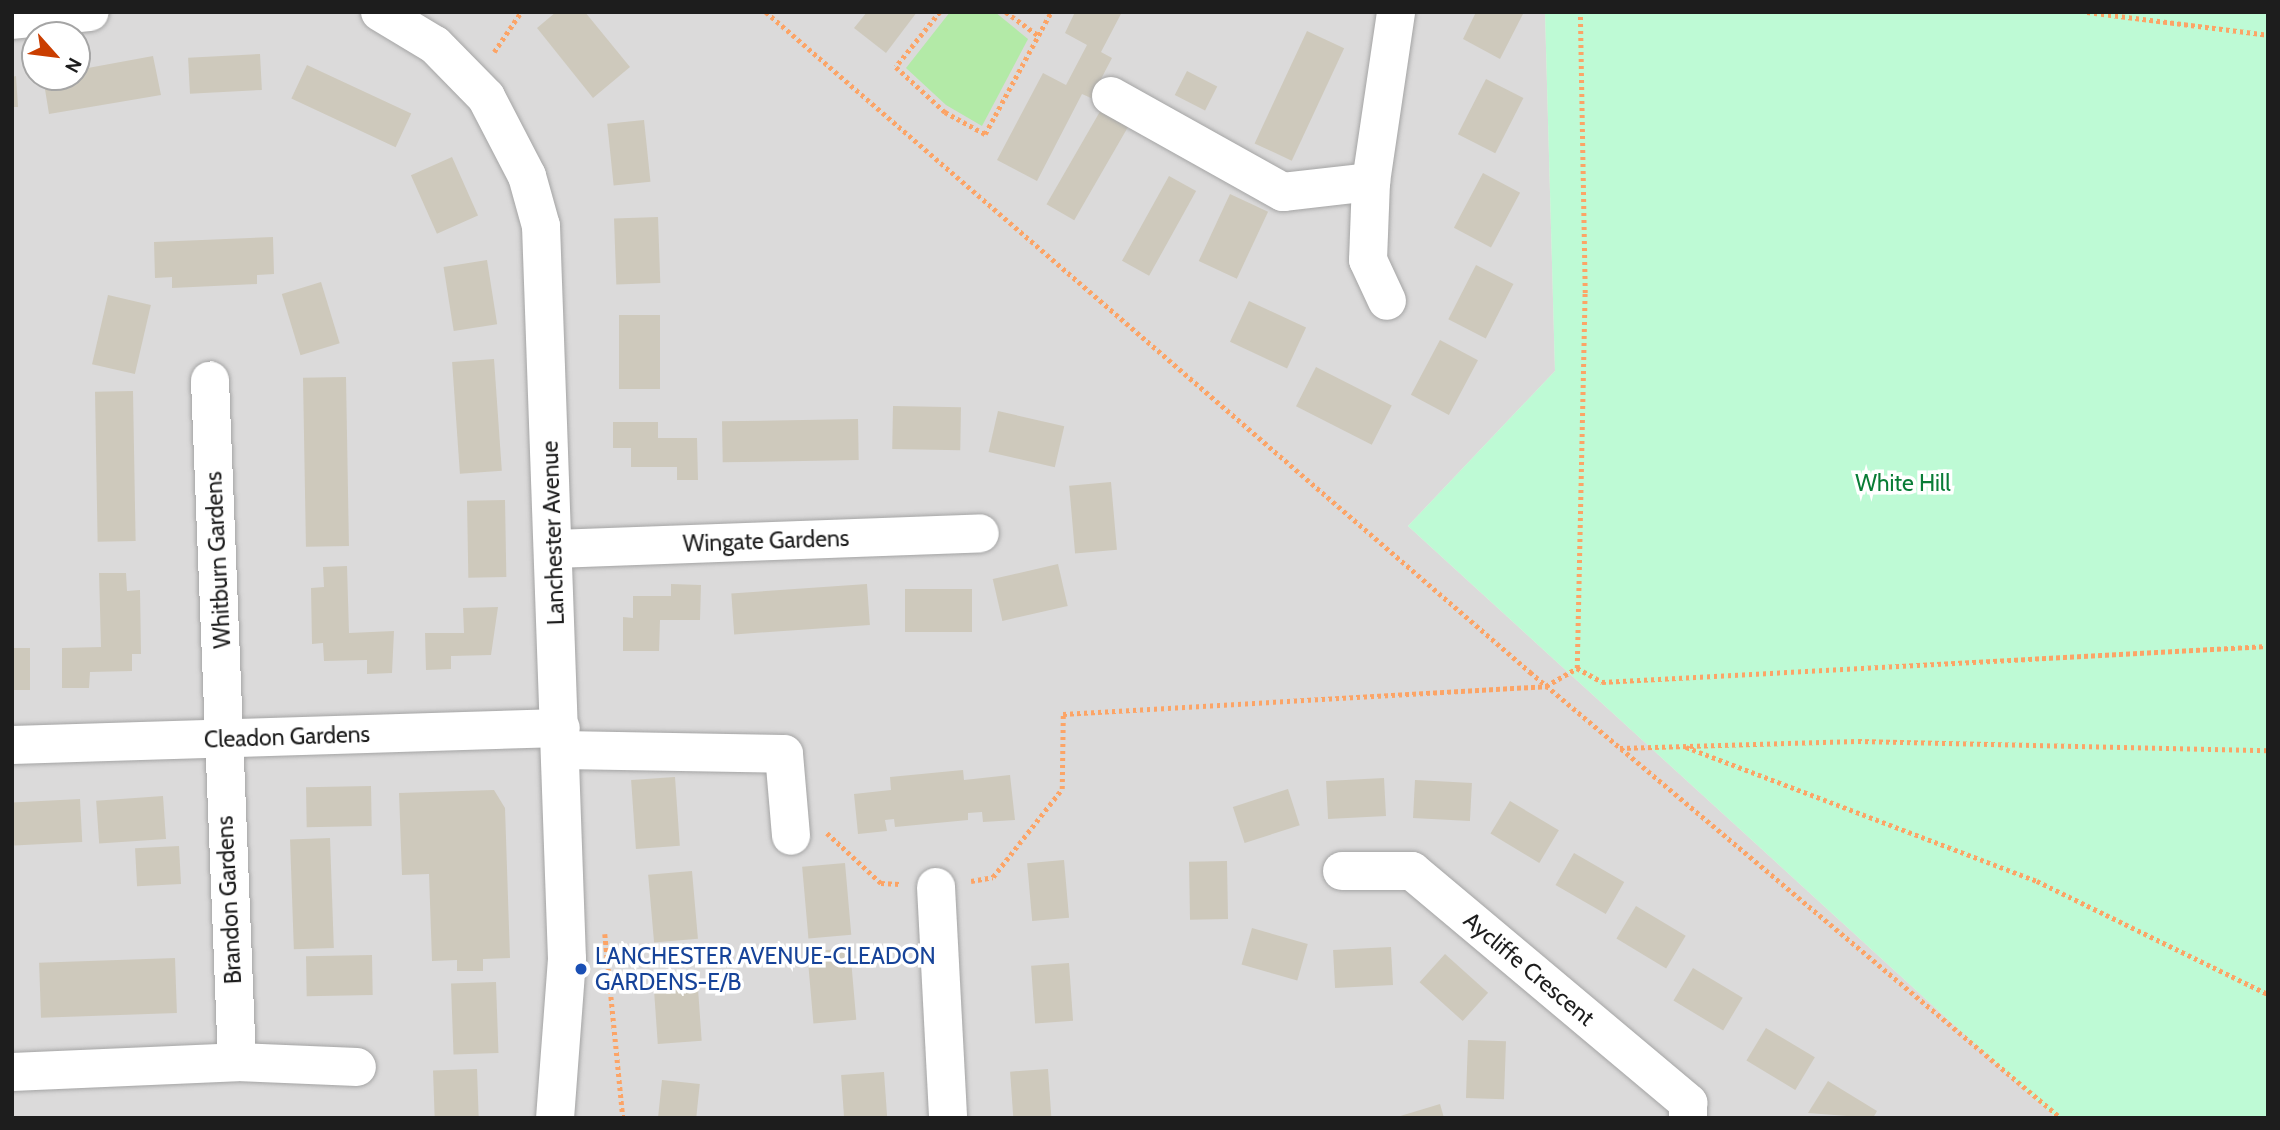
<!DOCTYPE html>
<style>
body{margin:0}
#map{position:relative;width:2280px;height:1130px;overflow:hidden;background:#eeeee2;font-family:Cabin,sans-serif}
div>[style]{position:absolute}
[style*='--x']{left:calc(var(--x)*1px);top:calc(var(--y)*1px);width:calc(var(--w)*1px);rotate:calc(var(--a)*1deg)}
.residential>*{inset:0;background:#dbdada}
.grass>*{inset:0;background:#b3eaa7}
.park>*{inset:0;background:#befad5}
.building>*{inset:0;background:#cec9bc;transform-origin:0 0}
.path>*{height:4.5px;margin-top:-2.25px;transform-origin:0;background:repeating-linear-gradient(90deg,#fca466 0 3.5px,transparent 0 7px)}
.roads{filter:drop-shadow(0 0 2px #a4a4a4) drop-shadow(0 0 2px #a4a4a4)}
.minor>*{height:38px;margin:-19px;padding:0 19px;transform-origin:19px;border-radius:19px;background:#fff}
.dots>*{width:19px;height:19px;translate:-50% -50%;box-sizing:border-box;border:4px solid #fff;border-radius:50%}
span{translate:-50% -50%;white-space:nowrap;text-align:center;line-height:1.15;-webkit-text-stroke:7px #fff;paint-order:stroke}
.park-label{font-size:23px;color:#097c36}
.street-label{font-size:23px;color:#1d1d1d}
.transit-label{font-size:23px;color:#164399}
.left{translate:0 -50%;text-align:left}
.frame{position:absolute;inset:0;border:14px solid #1d1d1d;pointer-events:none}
.north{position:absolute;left:21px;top:21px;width:70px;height:70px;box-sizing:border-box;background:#fff;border:2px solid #a5a5a5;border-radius:50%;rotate:118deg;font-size:19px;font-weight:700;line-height:28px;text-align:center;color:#1d1d1d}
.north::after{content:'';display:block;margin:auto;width:24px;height:32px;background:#ca3e00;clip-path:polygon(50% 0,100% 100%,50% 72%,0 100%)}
</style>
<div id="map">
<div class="residential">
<i style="clip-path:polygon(evenodd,12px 12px,1545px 12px,1555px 371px,1408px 526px,2056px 1118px,12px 1118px,12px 12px,35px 35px,77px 35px,77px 77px,35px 77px,35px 35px)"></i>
</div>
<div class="grass">
<i style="clip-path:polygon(950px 12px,995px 12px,1028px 39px,982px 126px,946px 105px,906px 68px)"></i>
</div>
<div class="park">
<i style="clip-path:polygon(1545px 12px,2268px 12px,2268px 1118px,2056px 1118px,1408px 526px,1555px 371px)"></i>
</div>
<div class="building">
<i style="clip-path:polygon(556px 12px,585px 12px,630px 67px,593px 98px,537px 28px)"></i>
<i style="clip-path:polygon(867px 12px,917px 12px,886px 53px,854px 28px)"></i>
<i style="clip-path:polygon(1075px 12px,1122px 12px,1101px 52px,1112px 58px,1091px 98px,1082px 94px,1037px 181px,997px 160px,1043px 73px,1066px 85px,1087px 45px,1065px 33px)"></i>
<i style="clip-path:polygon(1476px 12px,1524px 12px,1500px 59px,1463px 39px)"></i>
<i style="left:1307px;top:31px;width:41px;height:124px;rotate:25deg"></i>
<i style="left:260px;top:54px;width:36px;height:72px;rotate:87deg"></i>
<i style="clip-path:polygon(153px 56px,161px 95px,49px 114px,43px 77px,77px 77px,77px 70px)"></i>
<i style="left:307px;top:65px;width:115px;height:37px;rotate:25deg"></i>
<i style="left:1187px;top:71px;width:34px;height:27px;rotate:27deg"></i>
<i style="clip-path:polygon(16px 76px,18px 107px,12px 107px,12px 77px)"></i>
<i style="left:1486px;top:79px;width:42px;height:62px;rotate:27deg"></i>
<i style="left:1102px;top:108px;width:32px;height:111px;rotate:30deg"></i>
<i style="left:644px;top:120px;width:62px;height:37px;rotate:84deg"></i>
<i style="left:452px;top:157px;width:64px;height:45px;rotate:66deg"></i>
<i style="left:1483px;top:173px;width:42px;height:62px;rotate:28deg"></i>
<i style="left:1169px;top:176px;width:31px;height:97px;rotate:29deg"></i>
<i style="left:1230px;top:194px;width:42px;height:74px;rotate:25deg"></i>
<i style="left:658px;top:217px;width:66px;height:44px;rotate:88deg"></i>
<i style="clip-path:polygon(273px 237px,274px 274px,257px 275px,257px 284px,172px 288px,172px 277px,155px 278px,154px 242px)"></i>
<i style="left:487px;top:260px;width:65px;height:44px;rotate:81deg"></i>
<i style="left:1476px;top:265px;width:42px;height:61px;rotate:27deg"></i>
<i style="left:321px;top:282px;width:64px;height:41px;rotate:73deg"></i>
<i style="left:108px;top:295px;width:44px;height:71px;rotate:13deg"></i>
<i style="left:1249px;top:301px;width:63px;height:45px;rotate:25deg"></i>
<i style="left:619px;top:315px;width:41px;height:74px"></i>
<i style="left:1440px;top:340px;width:43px;height:62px;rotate:28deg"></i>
<i style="left:494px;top:359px;width:112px;height:42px;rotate:86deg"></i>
<i style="left:1316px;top:367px;width:85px;height:44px;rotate:27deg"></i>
<i style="left:346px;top:377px;width:169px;height:43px;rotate:89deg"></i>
<i style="left:133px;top:391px;width:150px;height:38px;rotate:89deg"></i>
<i style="left:893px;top:406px;width:68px;height:43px;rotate:1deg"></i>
<i style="left:998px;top:411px;width:68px;height:42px;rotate:13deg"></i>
<i style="left:858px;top:419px;width:41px;height:136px;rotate:89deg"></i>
<i style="clip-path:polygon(613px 422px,658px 422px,658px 438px,697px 438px,698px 480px,677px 480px,677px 467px,631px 467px,631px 448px,613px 448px)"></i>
<i style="left:1111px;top:482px;width:68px;height:42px;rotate:85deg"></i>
<i style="left:505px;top:500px;width:77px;height:38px;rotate:89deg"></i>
<i style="left:1058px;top:564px;width:43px;height:67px;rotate:77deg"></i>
<i style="clip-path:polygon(347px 566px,349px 633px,394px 631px,392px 673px,367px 674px,367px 660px,324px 661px,323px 643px,312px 644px,311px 588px,324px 587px,323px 567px)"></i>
<i style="clip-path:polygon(99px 573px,126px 573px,127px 591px,140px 590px,141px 654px,132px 654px,132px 671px,90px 672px,89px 688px,62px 688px,62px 648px,101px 647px)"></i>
<i style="clip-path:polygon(671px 584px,701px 585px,700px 620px,660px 620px,659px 651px,623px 651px,623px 617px,633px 618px,633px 596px,671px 596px)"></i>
<i style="left:867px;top:584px;width:41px;height:136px;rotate:86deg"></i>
<i style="left:905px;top:589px;width:67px;height:43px"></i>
<i style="clip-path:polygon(498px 607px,491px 655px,451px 656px,451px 669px,426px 670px,425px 633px,464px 633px,463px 608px)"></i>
<i style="left:12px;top:648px;width:18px;height:42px"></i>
<i style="clip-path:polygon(963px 770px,964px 780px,1010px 775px,1015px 820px,983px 822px,982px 812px,968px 813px,968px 820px,895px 827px,894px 819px,885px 820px,887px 831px,858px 834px,854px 794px,891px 790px,890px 777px)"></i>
<i style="left:675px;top:777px;width:69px;height:44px;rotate:86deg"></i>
<i style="left:1384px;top:778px;width:38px;height:58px;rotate:87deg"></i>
<i style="left:1415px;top:780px;width:57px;height:38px;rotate:3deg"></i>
<i style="left:371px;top:786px;width:40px;height:65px;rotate:89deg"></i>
<i style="left:1288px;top:789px;width:38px;height:58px;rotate:72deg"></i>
<i style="clip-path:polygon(494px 790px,505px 808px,510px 958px,483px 959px,483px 971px,457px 971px,457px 960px,432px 961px,429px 874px,402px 875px,399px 793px)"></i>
<i style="left:163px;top:796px;width:43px;height:67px;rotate:86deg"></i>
<i style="left:80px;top:799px;width:43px;height:68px;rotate:87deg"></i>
<i style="left:1510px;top:801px;width:57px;height:38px;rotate:31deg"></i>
<i style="left:330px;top:838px;width:110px;height:40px;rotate:88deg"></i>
<i style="left:179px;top:846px;width:38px;height:44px;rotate:87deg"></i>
<i style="left:1574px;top:853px;width:58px;height:37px;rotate:30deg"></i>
<i style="left:1064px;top:860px;width:58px;height:37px;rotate:85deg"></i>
<i style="left:1227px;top:861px;width:58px;height:38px;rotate:89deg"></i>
<i style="left:845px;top:863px;width:72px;height:43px;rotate:85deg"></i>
<i style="left:692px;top:871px;width:68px;height:44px;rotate:85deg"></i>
<i style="left:1636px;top:906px;width:58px;height:38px;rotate:31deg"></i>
<i style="left:1252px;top:928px;width:58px;height:38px;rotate:16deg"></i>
<i style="left:1391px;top:947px;width:38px;height:58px;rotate:87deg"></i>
<i style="left:850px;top:948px;width:72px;height:43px;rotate:85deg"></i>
<i style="left:1445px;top:954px;width:58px;height:38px;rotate:42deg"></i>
<i style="left:372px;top:955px;width:40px;height:66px;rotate:89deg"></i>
<i style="left:175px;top:958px;width:55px;height:136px;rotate:88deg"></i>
<i style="left:1069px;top:963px;width:58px;height:38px;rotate:86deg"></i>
<i style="left:1693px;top:968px;width:58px;height:38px;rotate:31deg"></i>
<i style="left:697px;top:974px;width:67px;height:44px;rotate:86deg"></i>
<i style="left:496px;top:982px;width:71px;height:45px;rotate:88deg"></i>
<i style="left:1766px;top:1028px;width:57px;height:38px;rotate:31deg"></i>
<i style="left:1468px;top:1040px;width:38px;height:58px;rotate:2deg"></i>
<i style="left:477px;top:1069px;width:49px;height:44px;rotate:88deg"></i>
<i style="left:1048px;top:1069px;width:49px;height:38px;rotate:86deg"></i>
<i style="left:884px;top:1072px;width:46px;height:43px;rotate:86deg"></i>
<i style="left:662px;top:1080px;width:38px;height:38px;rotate:6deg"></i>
<i style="clip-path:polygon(1828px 1081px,1877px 1111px,1873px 1118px,1808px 1113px)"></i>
<i style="clip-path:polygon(1440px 1104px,1444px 1118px,1397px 1118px,1397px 1117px)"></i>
</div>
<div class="path">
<i style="--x:766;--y:12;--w:1010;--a:40.82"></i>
<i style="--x:1530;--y:672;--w:693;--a:40.03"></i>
<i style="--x:940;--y:12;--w:70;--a:128.7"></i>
<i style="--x:896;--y:67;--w:67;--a:42.6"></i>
<i style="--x:945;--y:112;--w:46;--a:28.8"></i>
<i style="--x:985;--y:134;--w:139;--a:-61.6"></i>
<i style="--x:1006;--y:12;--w:41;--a:36"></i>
<i style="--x:2087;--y:12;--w:182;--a:7.2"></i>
<i style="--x:494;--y:52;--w:48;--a:-56"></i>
<i style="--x:1577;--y:668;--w:29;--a:29"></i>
<i style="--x:1602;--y:682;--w:667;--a:-3.09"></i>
<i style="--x:1686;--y:747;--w:376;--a:20.9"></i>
<i style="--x:2037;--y:881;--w:257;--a:26.1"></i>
<i style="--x:1620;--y:748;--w:238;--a:-1.7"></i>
<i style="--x:1858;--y:741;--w:410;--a:1.3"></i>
<i style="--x:827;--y:833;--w:74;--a:42.8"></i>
<i style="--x:881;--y:883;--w:19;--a:3"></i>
<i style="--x:971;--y:881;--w:22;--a:-10"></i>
<i style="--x:993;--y:877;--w:112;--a:-51.9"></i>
<i style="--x:1062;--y:789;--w:75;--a:-89.2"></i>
<i style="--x:1063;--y:714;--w:484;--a:-3.3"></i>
<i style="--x:1546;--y:686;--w:36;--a:-30"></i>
<i style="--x:1577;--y:668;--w:375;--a:-88.8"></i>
<i style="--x:1585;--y:293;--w:281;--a:-91"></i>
<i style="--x:605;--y:934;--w:185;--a:84.4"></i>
</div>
<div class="roads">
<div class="minor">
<i style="--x:380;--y:12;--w:64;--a:31"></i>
<i style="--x:435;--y:45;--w:73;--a:45.6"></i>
<i style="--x:486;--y:97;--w:89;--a:62.6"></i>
<i style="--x:527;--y:176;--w:52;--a:74.4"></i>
<i style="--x:541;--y:226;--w:733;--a:87.97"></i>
<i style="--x:567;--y:959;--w:159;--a:94.3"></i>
<i style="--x:12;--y:20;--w:78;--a:-5.9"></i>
<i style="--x:1111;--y:96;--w:197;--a:29.2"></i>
<i style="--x:1283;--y:192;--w:89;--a:-6.5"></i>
<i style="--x:1371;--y:182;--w:172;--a:-81.6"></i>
<i style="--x:1371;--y:182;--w:78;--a:92.2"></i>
<i style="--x:1368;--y:260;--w:45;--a:65.1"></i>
<i style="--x:553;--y:549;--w:427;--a:-2.1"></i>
<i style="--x:12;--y:745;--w:549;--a:-1.77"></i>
<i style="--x:562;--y:750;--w:222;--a:1"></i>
<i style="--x:784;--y:754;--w:82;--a:85.1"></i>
<i style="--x:1342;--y:871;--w:70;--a:0"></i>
<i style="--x:1412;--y:871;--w:361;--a:40"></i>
<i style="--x:1688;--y:1103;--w:15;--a:90"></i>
<i style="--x:936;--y:887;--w:231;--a:87"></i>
<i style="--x:237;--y:1062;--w:120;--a:2.4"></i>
<i style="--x:12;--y:1072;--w:225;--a:-2.5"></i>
<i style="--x:237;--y:1062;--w:682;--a:-92.27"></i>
</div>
</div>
<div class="dots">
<i style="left:581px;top:969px;background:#1a4fb4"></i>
</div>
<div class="park-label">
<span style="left:1903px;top:483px">White Hill</span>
</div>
<div class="street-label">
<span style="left:553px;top:533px;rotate:-92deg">Lanchester Avenue</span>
<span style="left:766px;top:541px;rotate:-2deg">Wingate Gardens</span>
<span style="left:218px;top:560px;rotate:-93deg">Whitburn Gardens</span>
<span style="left:287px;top:737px;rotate:-2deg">Cleadon Gardens</span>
<span style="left:229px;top:900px;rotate:-93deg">Brandon Gardens</span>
<span style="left:1529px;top:969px;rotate:40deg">Aycliffe Crescent</span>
</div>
<div class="transit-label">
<span class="left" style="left:595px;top:969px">LANCHESTER AVENUE-CLEADON<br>GARDENS-E/B</span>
</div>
<div class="frame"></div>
<div class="north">N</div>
</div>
